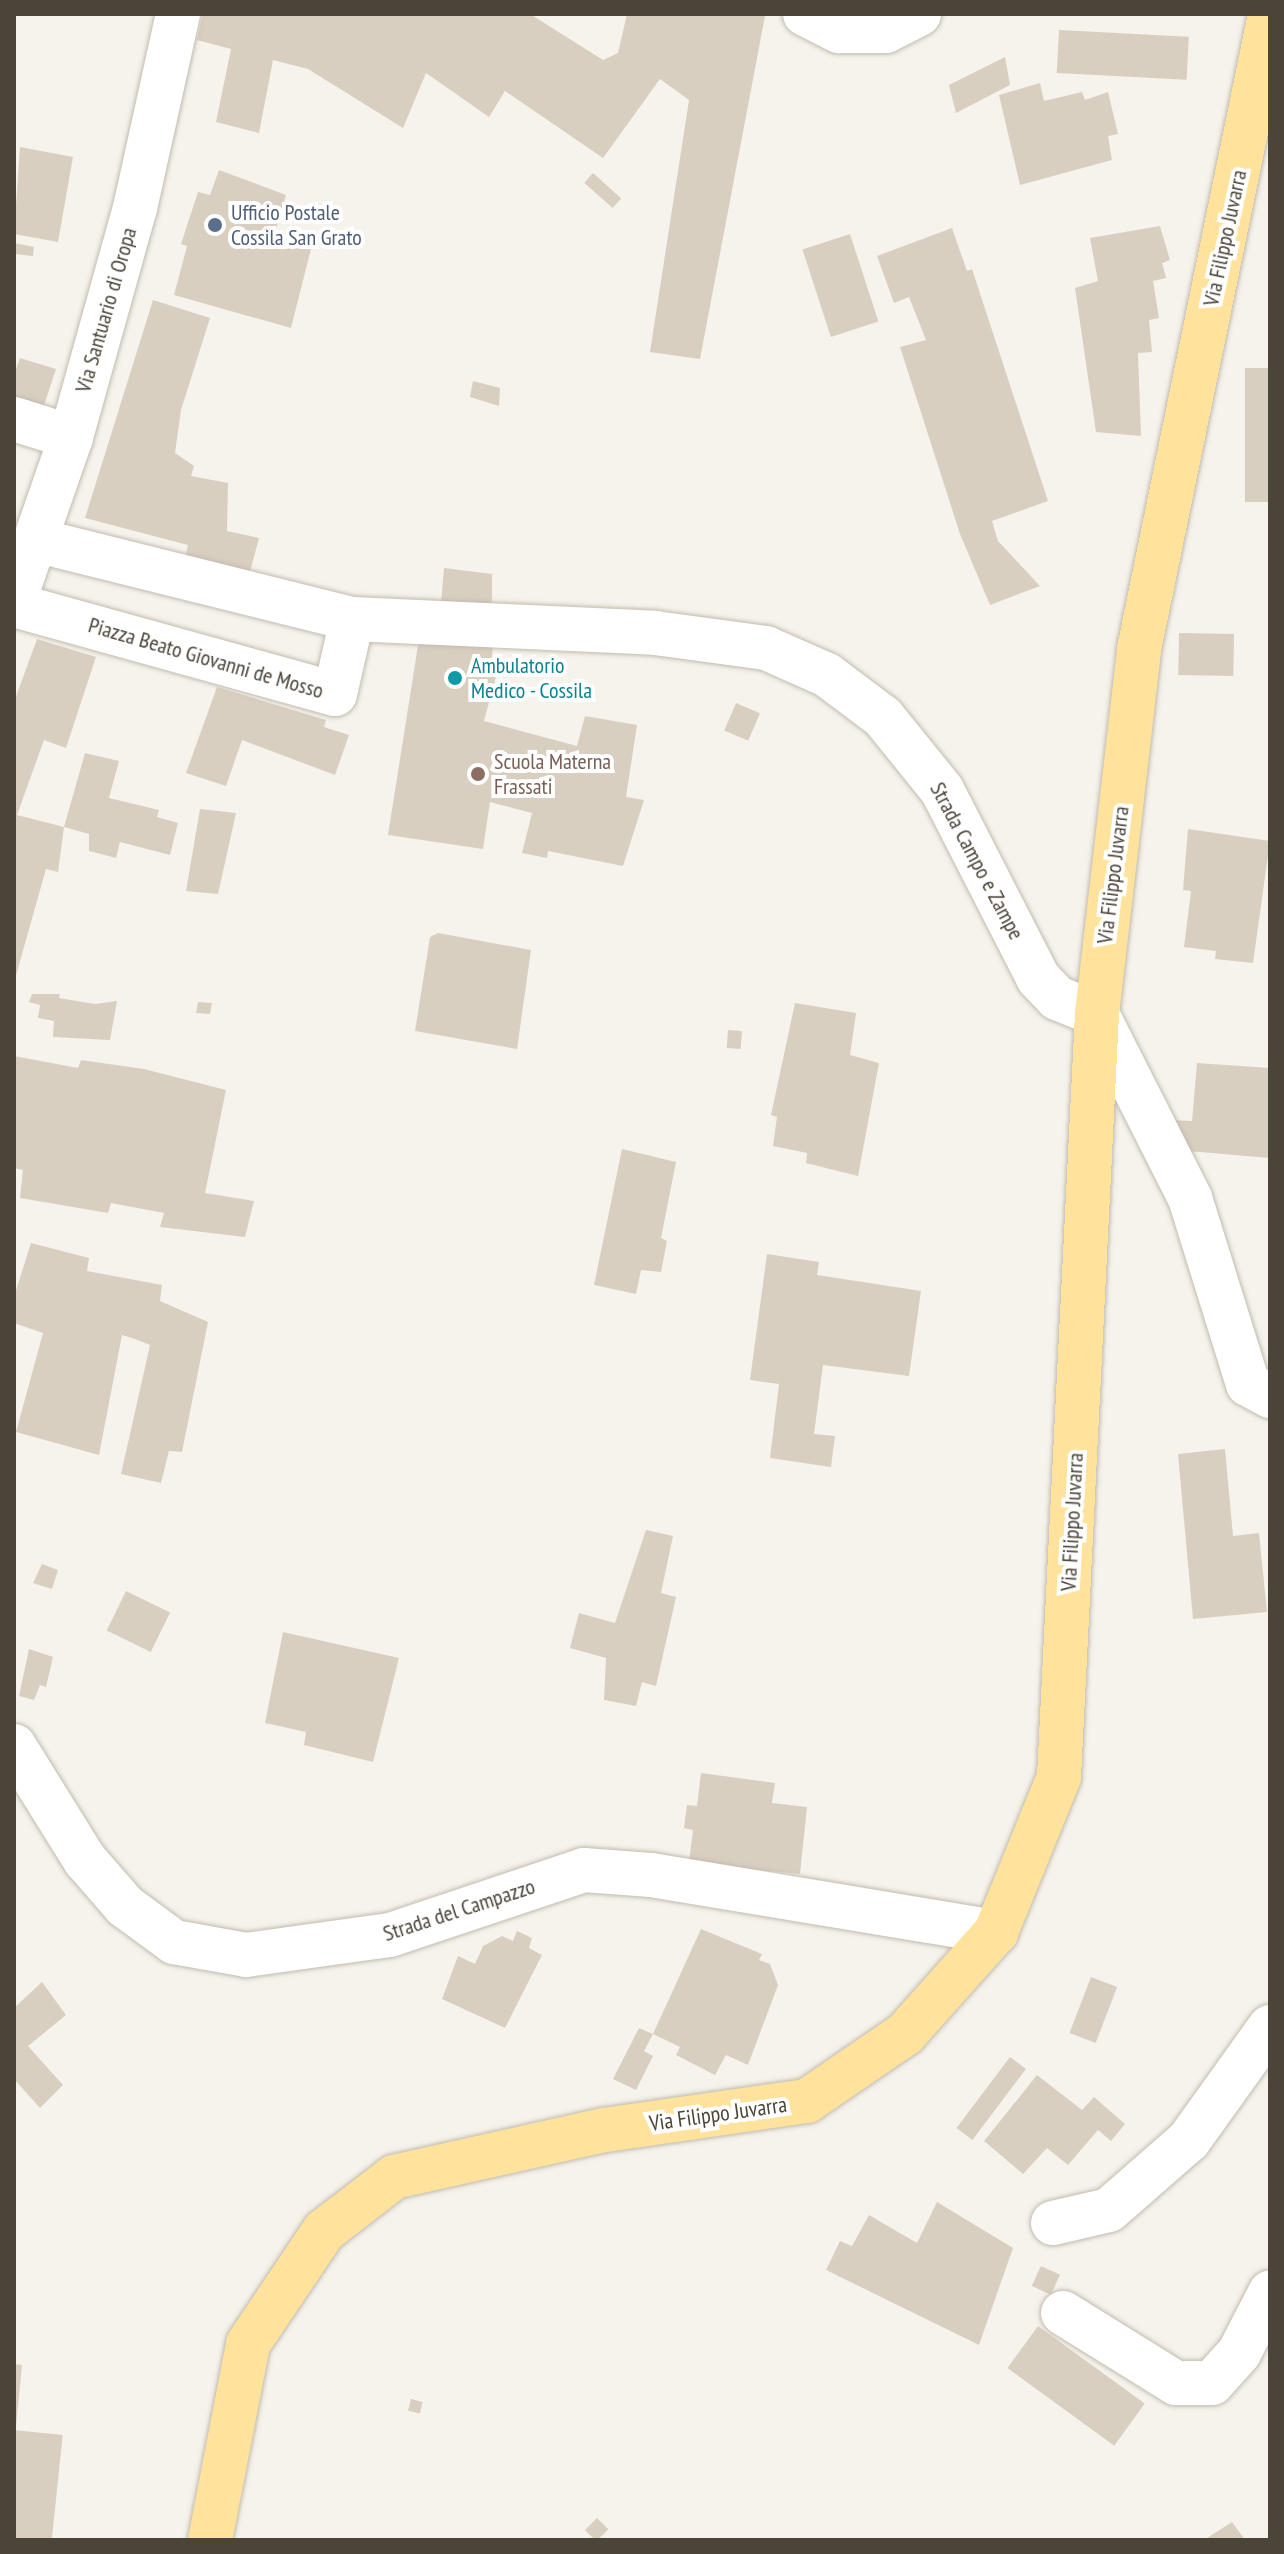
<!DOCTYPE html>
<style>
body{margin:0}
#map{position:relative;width:1284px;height:2554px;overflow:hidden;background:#f6f3ec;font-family:"PT Sans Narrow",sans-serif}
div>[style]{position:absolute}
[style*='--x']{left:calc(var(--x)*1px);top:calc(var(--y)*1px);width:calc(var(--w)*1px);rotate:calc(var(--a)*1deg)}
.building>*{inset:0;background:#d8cfc1;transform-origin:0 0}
.roads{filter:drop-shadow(0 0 2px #c2bbae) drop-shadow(0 0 2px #c2bbae)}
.minor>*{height:44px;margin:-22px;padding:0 22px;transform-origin:22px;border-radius:22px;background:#fff}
.major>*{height:44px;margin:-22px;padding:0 22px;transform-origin:22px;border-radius:22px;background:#ffe39c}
.dots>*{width:22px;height:22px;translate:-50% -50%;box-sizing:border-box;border:4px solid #fff;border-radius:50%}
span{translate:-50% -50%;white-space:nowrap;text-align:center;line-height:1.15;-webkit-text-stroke:8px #fff;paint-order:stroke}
.service-label{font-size:22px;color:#4e5e75}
.left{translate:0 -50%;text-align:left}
.street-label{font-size:22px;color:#4b4439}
.culture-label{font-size:22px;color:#0d838f}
.education-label{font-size:22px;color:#785e54}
.frame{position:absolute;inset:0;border:16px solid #4b4439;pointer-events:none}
</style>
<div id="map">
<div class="building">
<i style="clip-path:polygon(203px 14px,530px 14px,603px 60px,618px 53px,627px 14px,765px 16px,700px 359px,650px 352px,689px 100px,660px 79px,603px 158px,505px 91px,489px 117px,426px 73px,403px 128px,308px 69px,273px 60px,259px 133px,216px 122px,231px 49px,197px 40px)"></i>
<i style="left:1059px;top:30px;width:130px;height:43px;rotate:3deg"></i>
<i style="clip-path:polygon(1005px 57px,1010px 85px,956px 113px,949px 85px)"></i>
<i style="clip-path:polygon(1040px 83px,1044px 101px,1082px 92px,1085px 100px,1108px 92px,1118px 134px,1108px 136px,1112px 160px,1020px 185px,999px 95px)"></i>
<i style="clip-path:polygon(20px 147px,73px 157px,58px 242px,14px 234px)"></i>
<i style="clip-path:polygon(219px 170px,286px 195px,276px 230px,313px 241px,291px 328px,174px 295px,187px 246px,181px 244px,198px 192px,210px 195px)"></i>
<i style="left:593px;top:173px;width:38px;height:13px;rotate:42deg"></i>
<i style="clip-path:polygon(1160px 226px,1170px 260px,1162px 263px,1166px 278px,1153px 281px,1159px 318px,1149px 320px,1152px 352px,1138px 353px,1141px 436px,1096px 432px,1075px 288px,1098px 281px,1090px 238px)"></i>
<i style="clip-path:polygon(952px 228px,967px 271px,972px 269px,1048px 501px,992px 521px,998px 541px,1040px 586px,990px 605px,960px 534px,900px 347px,926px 340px,909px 297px,894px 303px,877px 256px)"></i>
<i style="left:850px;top:234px;width:92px;height:50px;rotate:72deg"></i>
<i style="clip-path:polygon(14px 243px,34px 247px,33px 256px,14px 254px)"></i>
<i style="clip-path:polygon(153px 300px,210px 318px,181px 410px,175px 453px,194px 466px,191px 476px,228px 483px,227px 531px,259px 538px,248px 579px,183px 567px,188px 545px,85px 518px)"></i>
<i style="clip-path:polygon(20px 358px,56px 369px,38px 424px,14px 417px,14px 375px)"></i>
<i style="left:1270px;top:368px;width:134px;height:25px;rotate:90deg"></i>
<i style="clip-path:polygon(473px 381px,500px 388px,499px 406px,470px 397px)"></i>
<i style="clip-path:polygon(444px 568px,492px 574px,492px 601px,485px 610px,441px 605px)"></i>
<i style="left:1179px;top:633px;width:55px;height:42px;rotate:1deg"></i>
<i style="clip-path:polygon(37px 639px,96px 657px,66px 748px,44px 740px,17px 815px,64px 827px,58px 872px,46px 869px,15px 979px,14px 702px)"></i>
<i style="clip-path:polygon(419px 639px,493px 645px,491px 666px,498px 669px,484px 721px,577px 746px,585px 716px,637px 725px,626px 797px,644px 800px,623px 866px,548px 851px,547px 858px,522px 853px,532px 813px,490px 802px,483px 849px,388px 835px)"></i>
<i style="clip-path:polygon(217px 687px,326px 720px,324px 727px,349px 735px,335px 775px,242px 740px,226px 786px,186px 773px)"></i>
<i style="left:736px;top:703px;width:26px;height:30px;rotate:23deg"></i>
<i style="clip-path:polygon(85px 753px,119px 761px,109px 798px,159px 810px,157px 817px,178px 823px,170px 855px,120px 842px,116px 858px,89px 851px,89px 834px,64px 827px)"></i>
<i style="clip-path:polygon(200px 809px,236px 813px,218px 894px,186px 891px)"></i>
<i style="clip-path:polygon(1188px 829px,1270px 841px,1253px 963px,1215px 959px,1216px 951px,1184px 947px,1191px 891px,1183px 890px)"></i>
<i style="clip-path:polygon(438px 933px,531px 950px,517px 1049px,415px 1031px,430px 937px)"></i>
<i style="clip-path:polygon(32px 994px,60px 994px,59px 998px,95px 1004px,117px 1001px,110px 1040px,53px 1037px,54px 1021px,38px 1018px,40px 1005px,29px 1002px)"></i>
<i style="clip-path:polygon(198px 1002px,212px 1003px,210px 1014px,196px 1013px)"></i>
<i style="clip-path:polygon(795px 1003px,856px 1013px,850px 1055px,879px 1063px,858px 1176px,806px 1163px,807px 1153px,773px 1146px,777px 1117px,771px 1115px)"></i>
<i style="left:728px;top:1030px;width:14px;height:18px;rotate:4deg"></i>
<i style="clip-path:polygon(14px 1056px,78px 1068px,81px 1060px,144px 1069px,226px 1090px,205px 1193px,254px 1201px,245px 1237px,160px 1227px,164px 1213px,111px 1203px,108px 1213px,20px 1198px,23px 1170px,14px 1168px)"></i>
<i style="clip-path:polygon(1197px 1063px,1270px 1068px,1270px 1158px,1188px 1151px,1173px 1120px,1192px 1121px)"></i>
<i style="clip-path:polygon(622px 1149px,676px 1162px,661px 1238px,667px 1241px,661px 1272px,641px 1270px,636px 1294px,594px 1285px)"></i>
<i style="clip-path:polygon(31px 1243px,89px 1258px,87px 1271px,162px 1285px,160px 1301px,208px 1322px,182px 1452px,169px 1451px,161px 1483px,121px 1474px,150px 1345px,135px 1339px,122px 1335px,99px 1455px,16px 1432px,43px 1333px,14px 1323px,14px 1297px)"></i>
<i style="clip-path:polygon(767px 1254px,819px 1262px,817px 1275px,921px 1291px,909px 1376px,823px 1365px,814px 1434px,835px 1436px,831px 1467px,770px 1458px,779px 1384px,750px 1380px)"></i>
<i style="clip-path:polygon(1225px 1449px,1233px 1536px,1259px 1533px,1267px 1612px,1193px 1619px,1178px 1454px)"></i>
<i style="clip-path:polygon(646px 1530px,673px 1536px,661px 1593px,676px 1597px,656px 1686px,642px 1682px,636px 1706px,604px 1700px,606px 1658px,570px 1648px,579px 1613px,615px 1623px)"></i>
<i style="clip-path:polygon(42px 1564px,58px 1570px,52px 1589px,33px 1583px)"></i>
<i style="left:126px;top:1591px;width:49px;height:44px;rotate:26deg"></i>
<i style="clip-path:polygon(283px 1632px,399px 1658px,373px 1762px,304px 1745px,306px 1732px,265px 1723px)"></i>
<i style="clip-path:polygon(29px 1649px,53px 1657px,46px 1687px,40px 1685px,34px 1700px,19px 1696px)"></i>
<i style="clip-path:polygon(701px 1773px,775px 1783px,772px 1803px,807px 1807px,800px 1874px,689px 1863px,693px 1830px,684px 1828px,687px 1805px,697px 1806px)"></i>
<i style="clip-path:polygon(701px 1929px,762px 1954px,759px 1960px,770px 1964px,778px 1985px,748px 2065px,726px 2055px,715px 2075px,676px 2055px,680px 2047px,653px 2034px)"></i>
<i style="clip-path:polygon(517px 1931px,532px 1938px,529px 1948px,542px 1955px,505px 2028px,442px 1999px,458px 1956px,475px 1964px,483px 1946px,502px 1936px,513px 1941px)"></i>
<i style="left:1091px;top:1977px;width:28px;height:60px;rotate:21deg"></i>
<i style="clip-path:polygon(42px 1982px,66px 2015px,28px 2046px,63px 2085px,40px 2108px,14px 2079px,14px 2008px)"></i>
<i style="clip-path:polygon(639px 2028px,653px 2034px,644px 2051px,653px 2056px,636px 2090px,613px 2079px)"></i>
<i style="left:1010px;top:2057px;width:20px;height:89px;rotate:37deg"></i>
<i style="clip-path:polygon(1037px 2075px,1082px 2110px,1094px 2097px,1125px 2124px,1111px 2141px,1098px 2130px,1068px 2165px,1047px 2148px,1023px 2174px,984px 2141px)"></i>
<i style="clip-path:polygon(937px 2202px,1013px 2248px,979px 2345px,826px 2270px,840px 2241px,852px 2246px,869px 2215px,917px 2243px)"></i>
<i style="left:1041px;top:2266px;width:21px;height:22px;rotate:25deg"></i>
<i style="left:1038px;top:2326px;width:132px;height:52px;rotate:36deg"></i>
<i style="clip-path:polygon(14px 2364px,22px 2365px,16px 2427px,14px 2427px)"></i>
<i style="left:411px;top:2399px;width:12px;height:12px;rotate:14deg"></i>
<i style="left:14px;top:2430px;width:49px;height:110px;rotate:6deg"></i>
<i style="left:597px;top:2518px;width:16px;height:17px;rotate:45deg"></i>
<i style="clip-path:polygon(1232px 2522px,1245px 2540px,1204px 2540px)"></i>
</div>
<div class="roads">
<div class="minor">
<i style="--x:805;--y:14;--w:38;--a:27"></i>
<i style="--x:839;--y:31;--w:47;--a:0"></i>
<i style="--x:886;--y:31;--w:37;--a:-27"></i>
<i style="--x:14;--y:419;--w:60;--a:17.5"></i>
<i style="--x:14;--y:601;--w:174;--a:-70.8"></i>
<i style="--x:71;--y:437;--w:238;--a:-74.4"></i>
<i style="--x:135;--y:208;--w:199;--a:-77.5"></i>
<i style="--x:14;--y:605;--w:333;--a:15.5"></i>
<i style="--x:335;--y:694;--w:77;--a:-77.2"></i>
<i style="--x:352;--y:619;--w:326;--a:-166"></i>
<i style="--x:352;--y:619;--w:303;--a:2.6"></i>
<i style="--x:655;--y:633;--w:112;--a:7.7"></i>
<i style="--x:766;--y:648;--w:67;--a:23.9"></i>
<i style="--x:827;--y:675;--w:70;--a:36.9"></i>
<i style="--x:883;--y:717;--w:94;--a:51.1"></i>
<i style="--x:942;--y:790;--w:211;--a:62.9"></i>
<i style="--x:1038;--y:978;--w:28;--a:46"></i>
<i style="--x:1057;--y:998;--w:43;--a:21.8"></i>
<i style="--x:1097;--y:1014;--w:206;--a:63.2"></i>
<i style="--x:1190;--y:1198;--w:195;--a:72.7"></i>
<i style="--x:1248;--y:1384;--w:25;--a:29"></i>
<i style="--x:14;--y:1746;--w:134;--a:58.1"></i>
<i style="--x:85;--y:1860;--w:61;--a:49"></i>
<i style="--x:125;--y:1906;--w:61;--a:36.3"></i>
<i style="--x:174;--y:1942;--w:73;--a:10.2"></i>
<i style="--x:246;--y:1955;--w:145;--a:-7.9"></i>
<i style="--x:390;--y:1935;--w:205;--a:-18.5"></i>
<i style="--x:584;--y:1870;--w:67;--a:4.3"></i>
<i style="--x:651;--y:1875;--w:350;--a:9.4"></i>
<i style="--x:1053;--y:2223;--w:57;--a:-13.1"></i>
<i style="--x:1109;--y:2210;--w:106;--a:-41.2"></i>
<i style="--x:1189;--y:2140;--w:139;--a:-54.4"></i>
<i style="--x:1063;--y:2313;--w:133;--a:31.8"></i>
<i style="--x:1176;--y:2383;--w:36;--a:0"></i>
<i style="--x:1212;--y:2383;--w:40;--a:-48"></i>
<i style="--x:1239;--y:2353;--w:68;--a:-62.7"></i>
</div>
<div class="major">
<i style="--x:210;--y:2540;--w:200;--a:-79"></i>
<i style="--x:248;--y:2344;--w:136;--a:-56.1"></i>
<i style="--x:324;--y:2231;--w:88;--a:-37.6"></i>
<i style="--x:394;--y:2177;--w:216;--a:-12.6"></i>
<i style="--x:605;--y:2130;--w:204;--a:-8.2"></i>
<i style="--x:807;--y:2101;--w:119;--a:-34.4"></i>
<i style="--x:905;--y:2034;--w:137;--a:-48.3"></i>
<i style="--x:996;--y:1932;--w:167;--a:-67.9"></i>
<i style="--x:1059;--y:1777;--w:764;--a:-87.15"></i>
<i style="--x:1097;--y:1014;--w:367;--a:-83.4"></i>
<i style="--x:1139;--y:649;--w:647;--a:-78.33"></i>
</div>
</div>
<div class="dots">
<i style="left:215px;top:225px;background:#5c6f8a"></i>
<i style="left:455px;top:678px;background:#0f9aa8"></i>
<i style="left:478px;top:774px;background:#8d6e63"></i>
</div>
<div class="service-label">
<span class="left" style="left:231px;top:225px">Ufficio Postale<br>Cossila San Grato</span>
</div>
<div class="street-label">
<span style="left:1225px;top:238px;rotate:-78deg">Via Filippo Juvarra</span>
<span style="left:106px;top:310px;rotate:-74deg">Via Santuario di Oropa</span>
<span style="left:206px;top:658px;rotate:16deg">Piazza Beato Giovanni de Mosso</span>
<span style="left:977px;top:861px;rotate:62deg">Strada Campo e Zampe</span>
<span style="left:1113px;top:875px;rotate:-83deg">Via Filippo Juvarra</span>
<span style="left:1072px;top:1522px;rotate:-87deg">Via Filippo Juvarra</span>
<span style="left:459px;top:1910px;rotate:-18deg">Strada del Campazzo</span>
<span style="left:718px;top:2114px;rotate:-8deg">Via Filippo Juvarra</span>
</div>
<div class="culture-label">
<span class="left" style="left:471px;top:678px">Ambulatorio<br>Medico - Cossila</span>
</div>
<div class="education-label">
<span class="left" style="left:494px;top:774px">Scuola Materna<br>Frassati</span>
</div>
<div class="frame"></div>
</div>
